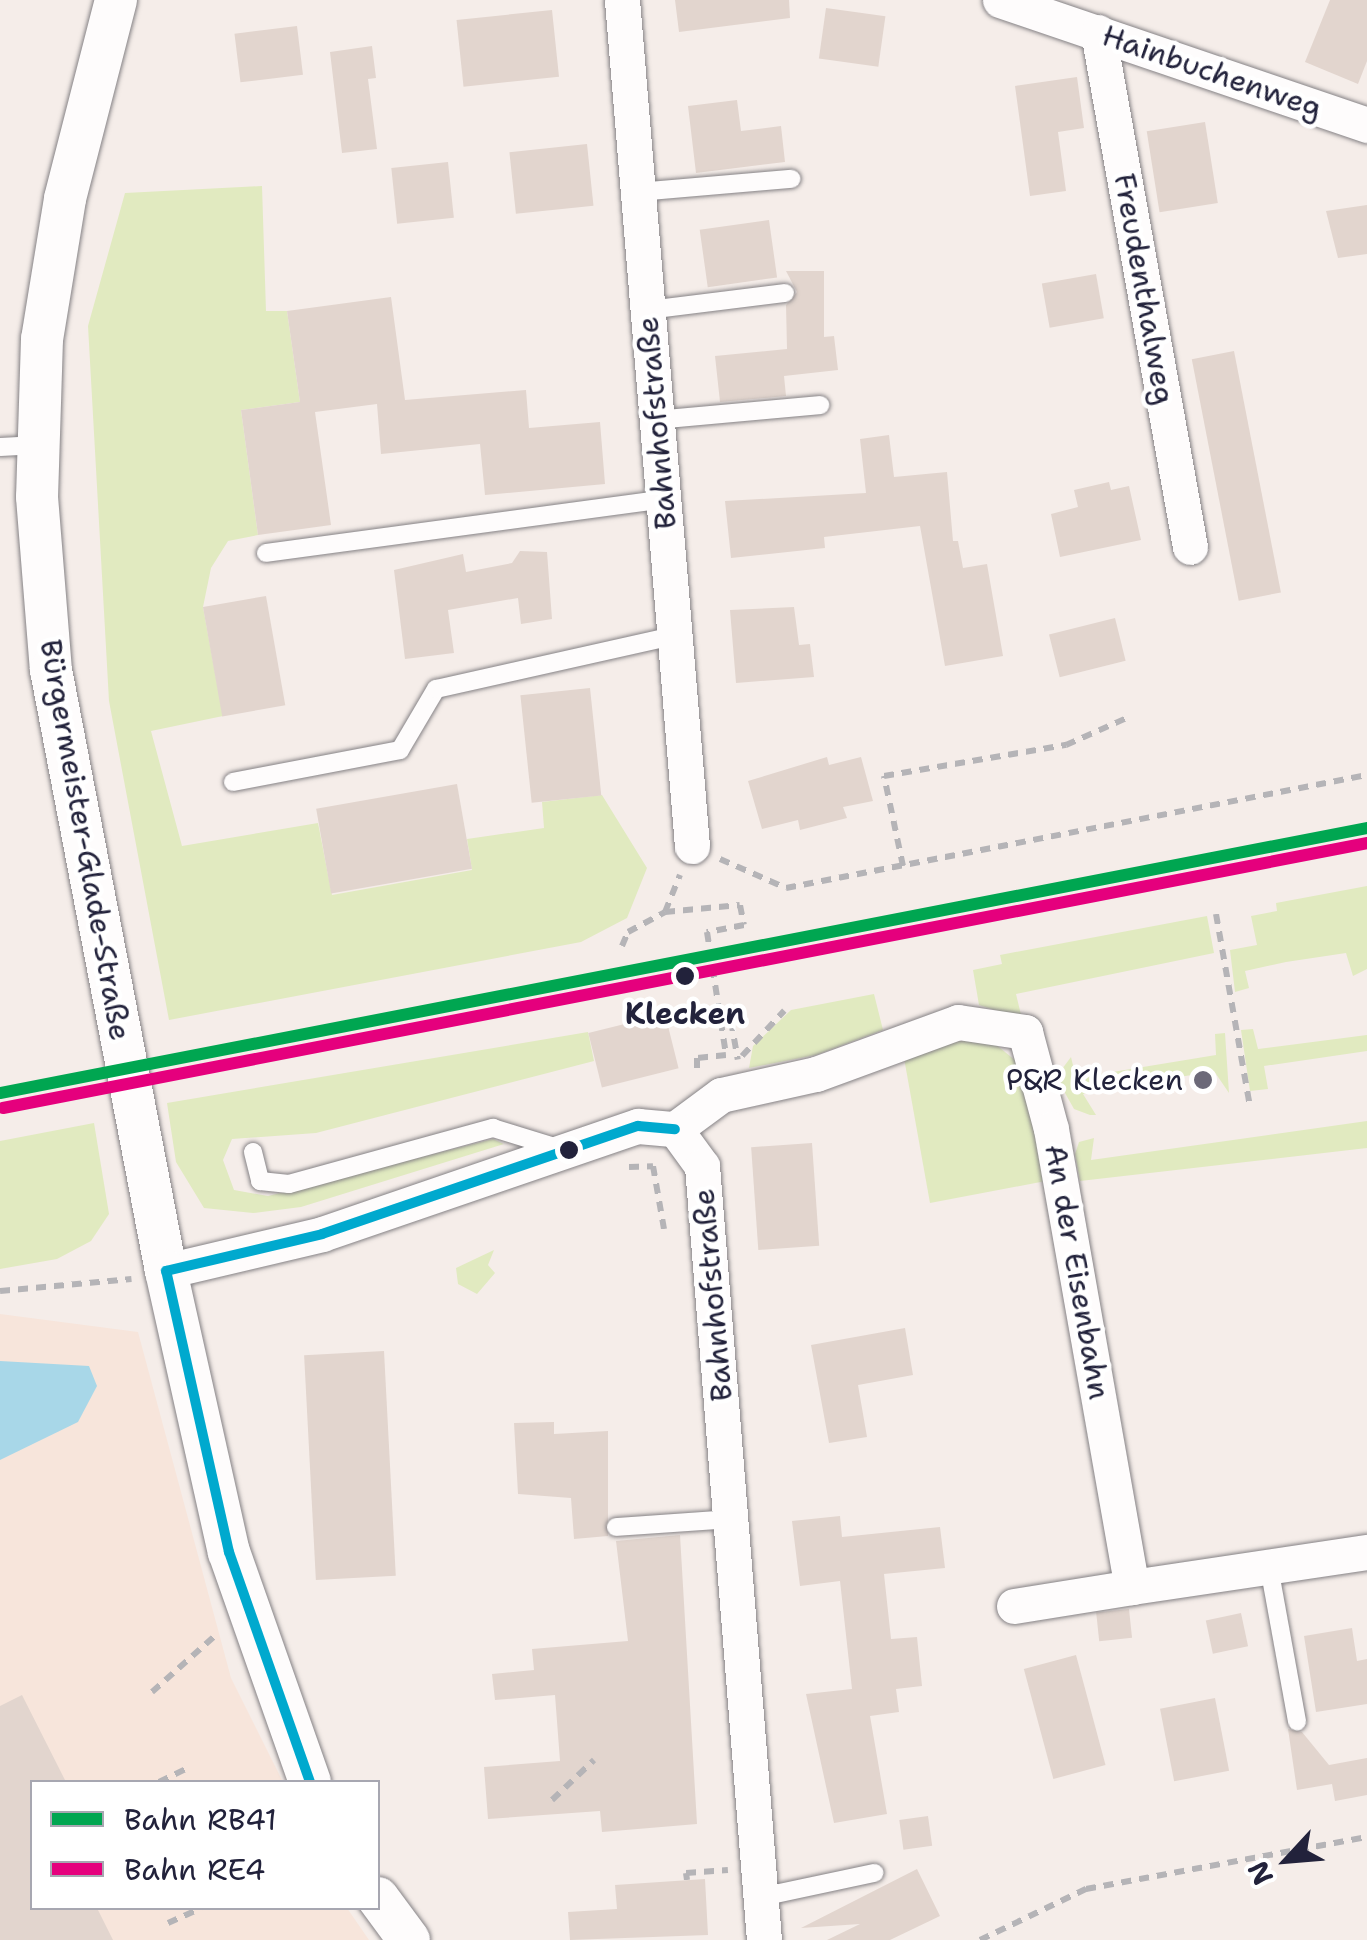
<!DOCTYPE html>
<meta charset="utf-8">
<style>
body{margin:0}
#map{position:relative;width:1367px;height:1940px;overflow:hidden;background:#f5ede9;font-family:"Shantell Sans",sans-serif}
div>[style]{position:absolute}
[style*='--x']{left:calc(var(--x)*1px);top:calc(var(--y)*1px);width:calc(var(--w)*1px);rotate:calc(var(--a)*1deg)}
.built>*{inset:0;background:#f7e5db}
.green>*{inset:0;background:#e1eac0}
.water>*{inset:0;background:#a8d7e8}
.building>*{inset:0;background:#e2d5ce;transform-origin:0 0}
.path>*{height:6px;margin-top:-3px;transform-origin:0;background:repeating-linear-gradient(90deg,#b5b4b7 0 10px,transparent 0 18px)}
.roads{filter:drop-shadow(0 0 2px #858285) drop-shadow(0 0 2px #858285)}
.service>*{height:18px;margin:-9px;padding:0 9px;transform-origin:9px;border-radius:9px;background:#fefcfc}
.minor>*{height:35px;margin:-17.5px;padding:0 17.5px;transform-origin:17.5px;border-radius:17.5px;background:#fefcfc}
.tertiary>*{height:42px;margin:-21px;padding:0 21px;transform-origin:21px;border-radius:21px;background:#fefcfc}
.bus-1>*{height:10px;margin:-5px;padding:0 5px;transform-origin:5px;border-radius:5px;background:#00a9ce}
.rail-1>*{height:12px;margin:-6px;padding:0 6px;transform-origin:6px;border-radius:6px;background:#00a651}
.rail-2>*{height:12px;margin:-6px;padding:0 6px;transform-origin:6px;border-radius:6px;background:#e5007d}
.dots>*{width:28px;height:28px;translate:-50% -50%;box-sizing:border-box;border:5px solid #fff;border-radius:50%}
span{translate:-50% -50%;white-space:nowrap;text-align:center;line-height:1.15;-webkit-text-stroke:9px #fff;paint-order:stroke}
.street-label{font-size:30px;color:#22223b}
.stop-label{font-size:30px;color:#22223b;font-weight:700}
.poi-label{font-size:30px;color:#22223b}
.right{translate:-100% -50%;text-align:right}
.legend{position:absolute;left:30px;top:1780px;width:350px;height:130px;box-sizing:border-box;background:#fff;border:2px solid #a7a7b1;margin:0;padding:12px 18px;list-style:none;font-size:30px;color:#22223b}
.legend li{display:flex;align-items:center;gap:20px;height:50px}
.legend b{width:50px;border:2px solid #a7a7b1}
.north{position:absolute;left:1237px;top:1810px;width:100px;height:100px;-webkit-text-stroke:8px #fff;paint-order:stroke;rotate:244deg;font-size:28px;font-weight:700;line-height:40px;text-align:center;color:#22223b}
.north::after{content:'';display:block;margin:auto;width:35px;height:45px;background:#22223b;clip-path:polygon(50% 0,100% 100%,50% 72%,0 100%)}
</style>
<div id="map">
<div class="built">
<i style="clip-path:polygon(0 1314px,138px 1332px,231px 1678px,283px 1782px,32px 1782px,32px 1908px,347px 1908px,369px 1940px,0 1940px)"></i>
</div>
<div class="green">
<i style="clip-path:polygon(262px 186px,266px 311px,287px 311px,300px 402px,241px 410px,258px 535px,228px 541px,211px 568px,203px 607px,223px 716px,151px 731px,182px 846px,318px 823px,332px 895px,472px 870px,467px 839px,544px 828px,542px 802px,602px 795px,647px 868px,627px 918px,581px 942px,169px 1020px,109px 701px,88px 326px,125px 193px)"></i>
<i style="clip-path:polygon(1367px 886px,1367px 969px,1353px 976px,1346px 953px,1286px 962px,1245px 971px,1249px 988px,1235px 992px,1230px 950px,1257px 945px,1251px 916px,1277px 911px,1276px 903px)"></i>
<i style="clip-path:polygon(1207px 916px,1214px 953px,1016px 994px,1022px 1019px,979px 1005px,973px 970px,1002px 964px,1000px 955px)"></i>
<i style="clip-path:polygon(874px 994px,883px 1030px,816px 1055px,749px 1068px,753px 1046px,791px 1010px)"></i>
<i style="clip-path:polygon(1253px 1029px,1258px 1049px,1367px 1035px,1367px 1051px,1264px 1066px,1268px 1089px,1250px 1091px,1241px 1030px)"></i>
<i style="clip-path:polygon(588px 1032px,594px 1061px,316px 1133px,232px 1139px,223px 1160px,234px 1190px,268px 1196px,493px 1139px,504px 1144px,301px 1207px,253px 1213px,204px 1208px,176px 1162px,167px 1103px)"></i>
<i style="clip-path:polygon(1225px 1033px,1229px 1093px,1214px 1071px,1083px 1094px,1096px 1115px,1090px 1115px,1074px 1109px,1056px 1077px,1071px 1057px,1076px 1078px,1216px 1055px,1215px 1034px)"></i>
<i style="clip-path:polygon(973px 1040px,994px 1043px,1016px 1061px,1051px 1180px,930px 1203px,904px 1058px,945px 1042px)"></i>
<i style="clip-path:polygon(1367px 1121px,1367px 1148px,1080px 1181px,1075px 1154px,1079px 1142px,1094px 1138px,1091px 1160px)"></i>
<i style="clip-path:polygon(94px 1123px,109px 1214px,91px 1241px,57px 1259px,0 1269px,0 1141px)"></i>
<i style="clip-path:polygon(494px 1250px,488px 1265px,495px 1273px,477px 1294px,458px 1284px,456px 1268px)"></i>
</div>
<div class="water">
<i style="clip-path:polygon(0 1361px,89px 1366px,97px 1386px,78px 1422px,0 1460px)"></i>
</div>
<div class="building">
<i style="clip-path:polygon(675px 0,789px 0,790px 18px,679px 32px)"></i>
<i style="clip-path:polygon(1330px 0,1367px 0,1367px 61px,1358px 84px,1305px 62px)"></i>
<i style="left:826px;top:8px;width:60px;height:51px;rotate:8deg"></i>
<i style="left:552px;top:10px;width:67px;height:96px;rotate:84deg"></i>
<i style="left:297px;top:26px;width:49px;height:63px;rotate:83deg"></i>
<i style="clip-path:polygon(372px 46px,376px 78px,368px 79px,377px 149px,342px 153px,330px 52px)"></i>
<i style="clip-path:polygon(1077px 77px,1084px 128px,1058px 132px,1066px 191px,1030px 196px,1015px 86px)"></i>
<i style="clip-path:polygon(737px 100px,741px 131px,781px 126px,785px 162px,696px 173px,688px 106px)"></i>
<i style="left:1205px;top:122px;width:82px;height:59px;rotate:81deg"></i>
<i style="left:587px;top:144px;width:62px;height:78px;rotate:84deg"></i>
<i style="left:448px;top:162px;width:56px;height:57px;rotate:84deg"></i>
<i style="clip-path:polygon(1367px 205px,1367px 254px,1338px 258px,1326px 211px)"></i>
<i style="left:769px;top:220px;width:58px;height:70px;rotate:82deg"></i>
<i style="clip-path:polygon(786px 271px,824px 271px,824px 337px,834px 336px,838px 370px,784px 376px,786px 396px,720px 402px,715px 356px,787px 349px,786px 305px,797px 292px)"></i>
<i style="left:1096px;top:274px;width:45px;height:55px;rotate:80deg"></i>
<i style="clip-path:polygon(391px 297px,405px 400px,526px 390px,529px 428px,600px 422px,605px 484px,485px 495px,480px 444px,381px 454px,377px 404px,315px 412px,331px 525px,258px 535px,241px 410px,300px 402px,287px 311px)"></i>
<i style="left:1234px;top:351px;width:246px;height:43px;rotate:79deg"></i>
<i style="clip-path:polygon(889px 435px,894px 477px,947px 472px,953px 541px,958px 541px,963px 568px,987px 564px,1003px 656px,945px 666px,920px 526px,824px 537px,825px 548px,731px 558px,725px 501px,866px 493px,860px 439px)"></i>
<i style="clip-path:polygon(1109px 482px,1111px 490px,1129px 486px,1141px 540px,1060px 557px,1051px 514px,1078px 507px,1074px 490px)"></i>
<i style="clip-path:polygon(520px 551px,547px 552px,552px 619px,521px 624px,518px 598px,448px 610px,454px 653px,405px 659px,394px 570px,463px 554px,466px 572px,512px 563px)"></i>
<i style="left:266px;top:596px;width:111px;height:64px;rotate:80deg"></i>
<i style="clip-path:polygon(794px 607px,799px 645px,810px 644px,814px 677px,736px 683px,730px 610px)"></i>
<i style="left:1115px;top:618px;width:44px;height:68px;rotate:76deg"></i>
<i style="left:590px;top:688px;width:108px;height:70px;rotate:84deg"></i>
<i style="clip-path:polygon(827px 757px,829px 765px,861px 757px,873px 801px,843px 807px,847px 818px,800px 830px,798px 820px,762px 829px,748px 781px)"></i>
<i style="left:457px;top:784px;width:86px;height:143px;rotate:80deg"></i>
<i style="left:665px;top:1014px;width:56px;height:79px;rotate:76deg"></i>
<i style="left:812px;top:1143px;width:103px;height:61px;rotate:86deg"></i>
<i style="clip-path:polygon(905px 1328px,913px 1375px,858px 1385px,867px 1437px,829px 1443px,811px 1345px)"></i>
<i style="left:384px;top:1351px;width:225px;height:80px;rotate:87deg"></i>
<i style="clip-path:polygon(554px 1422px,554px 1434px,608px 1431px,608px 1536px,574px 1539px,571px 1498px,518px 1494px,514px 1423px)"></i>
<i style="clip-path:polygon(840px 1516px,842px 1537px,940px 1527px,945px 1568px,884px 1574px,891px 1639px,917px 1637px,922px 1686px,896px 1689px,899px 1712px,870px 1716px,887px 1814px,834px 1823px,806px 1694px,852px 1689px,840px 1581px,800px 1586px,792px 1521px)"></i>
<i style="clip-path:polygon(680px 1535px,697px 1824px,602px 1832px,600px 1811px,488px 1819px,484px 1767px,560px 1761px,555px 1695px,495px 1700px,492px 1674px,534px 1670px,532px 1649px,628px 1641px,616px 1541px)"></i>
<i style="left:1129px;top:1609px;width:29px;height:33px;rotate:84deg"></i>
<i style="left:1241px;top:1613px;width:34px;height:36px;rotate:78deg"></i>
<i style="clip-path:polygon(1352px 1628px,1357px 1661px,1367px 1659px,1367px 1704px,1316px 1712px,1304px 1636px)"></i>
<i style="left:1076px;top:1655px;width:114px;height:54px;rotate:75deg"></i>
<i style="clip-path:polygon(22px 1695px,66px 1782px,32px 1782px,32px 1908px,97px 1908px,113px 1940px,0 1940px,0 1706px)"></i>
<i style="left:1215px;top:1698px;width:74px;height:56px;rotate:79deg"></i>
<i style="clip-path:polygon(1288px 1729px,1302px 1732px,1329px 1765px,1367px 1758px,1367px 1795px,1335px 1801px,1332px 1784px,1297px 1790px)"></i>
<i style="left:928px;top:1816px;width:30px;height:29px;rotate:82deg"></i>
<i style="clip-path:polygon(917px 1869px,940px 1916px,890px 1940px,827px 1940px,860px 1924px,801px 1928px)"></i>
<i style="clip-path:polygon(705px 1879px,708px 1935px,570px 1940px,568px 1912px,617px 1909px,615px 1885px)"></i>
</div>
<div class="path">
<i style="--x:720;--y:859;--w:72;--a:23.7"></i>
<i style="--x:786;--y:888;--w:592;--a:-11.01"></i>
<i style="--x:903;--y:866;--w:92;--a:-101.9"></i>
<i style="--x:884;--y:776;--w:185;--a:-9.7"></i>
<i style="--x:1066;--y:745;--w:71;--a:-24"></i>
<i style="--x:665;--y:912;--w:40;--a:-68"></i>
<i style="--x:1216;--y:914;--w:191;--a:80"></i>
<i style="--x:622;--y:946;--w:15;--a:-67"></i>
<i style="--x:628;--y:932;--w:42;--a:-28.4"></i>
<i style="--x:665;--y:912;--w:75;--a:-5.3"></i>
<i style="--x:740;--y:905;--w:20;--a:79"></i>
<i style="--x:744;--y:925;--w:38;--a:169"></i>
<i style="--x:707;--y:932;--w:124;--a:81.2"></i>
<i style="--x:726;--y:1055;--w:29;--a:174"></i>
<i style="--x:697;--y:1058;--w:11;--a:90"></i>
<i style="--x:731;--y:1021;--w:39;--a:80"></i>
<i style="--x:742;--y:1056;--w:62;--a:-47"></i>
<i style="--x:629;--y:1167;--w:24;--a:-2"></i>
<i style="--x:653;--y:1166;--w:64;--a:80.1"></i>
<i style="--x:0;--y:1291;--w:132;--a:-5.2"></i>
<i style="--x:152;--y:1692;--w:89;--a:-41.8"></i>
<i style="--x:159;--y:1782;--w:34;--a:-26"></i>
<i style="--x:552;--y:1800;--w:58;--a:-43.6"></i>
<i style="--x:687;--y:1880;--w:7;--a:-98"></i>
<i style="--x:686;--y:1873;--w:42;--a:-4.1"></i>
<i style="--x:168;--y:1923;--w:36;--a:-24"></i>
<i style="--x:980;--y:1940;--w:118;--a:-25.7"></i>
<i style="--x:1086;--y:1889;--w:286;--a:-10.5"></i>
</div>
<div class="roads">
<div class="service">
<i style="--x:638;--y:192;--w:154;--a:-4.9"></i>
<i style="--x:648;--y:310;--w:138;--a:-7.1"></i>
<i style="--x:656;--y:420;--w:165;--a:-5.2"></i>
<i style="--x:0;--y:447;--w:38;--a:-3"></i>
<i style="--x:266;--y:553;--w:401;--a:-7.7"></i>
<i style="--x:233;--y:782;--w:170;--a:-10.8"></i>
<i style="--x:400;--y:750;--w:71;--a:-59.5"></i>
<i style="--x:436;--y:689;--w:244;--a:-12.6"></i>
<i style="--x:253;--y:1152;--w:30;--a:76"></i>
<i style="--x:260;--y:1181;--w:29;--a:6"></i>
<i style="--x:289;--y:1184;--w:212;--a:-15.4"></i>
<i style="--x:493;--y:1128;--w:68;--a:17.1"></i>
<i style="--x:616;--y:1527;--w:114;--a:-4"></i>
<i style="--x:1269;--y:1567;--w:157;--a:79.7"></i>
<i style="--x:761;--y:1897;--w:116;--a:-12"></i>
</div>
<div class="minor">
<i style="--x:622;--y:0;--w:849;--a:85.27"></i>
<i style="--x:1000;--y:0;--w:388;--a:18.8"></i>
<i style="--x:1098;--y:32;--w:523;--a:79.87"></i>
<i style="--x:675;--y:1129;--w:57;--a:-36.5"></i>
<i style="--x:721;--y:1095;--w:97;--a:-12.5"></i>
<i style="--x:816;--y:1074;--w:151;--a:-20.1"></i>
<i style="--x:958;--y:1022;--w:68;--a:8.5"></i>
<i style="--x:1025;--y:1032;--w:100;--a:75"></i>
<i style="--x:1051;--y:1129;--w:465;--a:80"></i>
<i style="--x:1132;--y:1587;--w:238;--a:-8.5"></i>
<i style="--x:166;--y:1271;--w:160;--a:-13.3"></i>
<i style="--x:322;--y:1234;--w:334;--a:-18.9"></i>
<i style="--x:638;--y:1126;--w:37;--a:5"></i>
<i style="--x:675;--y:1129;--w:46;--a:53.9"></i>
<i style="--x:702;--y:1166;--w:776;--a:85.42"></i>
<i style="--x:1014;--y:1606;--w:120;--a:-9.1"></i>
</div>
<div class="tertiary">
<i style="--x:116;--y:0;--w:205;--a:104.4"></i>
<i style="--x:65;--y:199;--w:142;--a:99.3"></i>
<i style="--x:42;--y:339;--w:158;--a:91.8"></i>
<i style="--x:37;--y:497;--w:174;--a:85.4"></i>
<i style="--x:51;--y:670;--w:612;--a:79.17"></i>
<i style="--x:166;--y:1271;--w:288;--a:77.4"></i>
<i style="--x:229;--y:1552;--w:244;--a:70.6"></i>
<i style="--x:378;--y:1898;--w:52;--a:53.6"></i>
</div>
</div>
<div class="bus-1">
<i style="--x:310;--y:1782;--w:244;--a:-109.4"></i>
<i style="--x:229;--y:1552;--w:288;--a:-102.6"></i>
<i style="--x:166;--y:1271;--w:160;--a:-13.3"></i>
<i style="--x:322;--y:1234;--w:334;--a:-18.9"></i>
<i style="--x:638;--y:1126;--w:37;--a:5"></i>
</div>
<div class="rail-1">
<i style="--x:0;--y:1093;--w:1392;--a:-10.97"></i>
</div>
<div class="rail-2">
<i style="--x:3;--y:1108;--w:1390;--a:-10.99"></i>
</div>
<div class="dots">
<i style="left:685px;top:976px;background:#22223b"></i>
<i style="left:1203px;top:1080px;background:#6c6978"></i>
<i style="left:569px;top:1150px;background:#22223b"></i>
</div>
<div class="street-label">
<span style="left:1212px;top:72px;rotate:19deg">Hainbuchenweg</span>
<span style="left:1144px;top:289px;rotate:80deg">Freudenthalweg</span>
<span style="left:657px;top:423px;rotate:-95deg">Bahnhofstraße</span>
<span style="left:85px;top:840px;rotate:80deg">Bürgermeister-Glade-Straße</span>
<span style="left:1077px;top:1272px;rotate:80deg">An der Eisenbahn</span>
<span style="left:713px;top:1295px;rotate:-95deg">Bahnhofstraße</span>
</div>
<div class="stop-label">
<span style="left:685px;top:1014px">Klecken</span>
</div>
<div class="poi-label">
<span class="right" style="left:1183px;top:1080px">P&amp;R Klecken</span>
</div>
<ul class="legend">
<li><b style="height:12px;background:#00a651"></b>Bahn RB41</li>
<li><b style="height:12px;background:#e5007d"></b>Bahn RE4</li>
</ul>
<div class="north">N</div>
</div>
